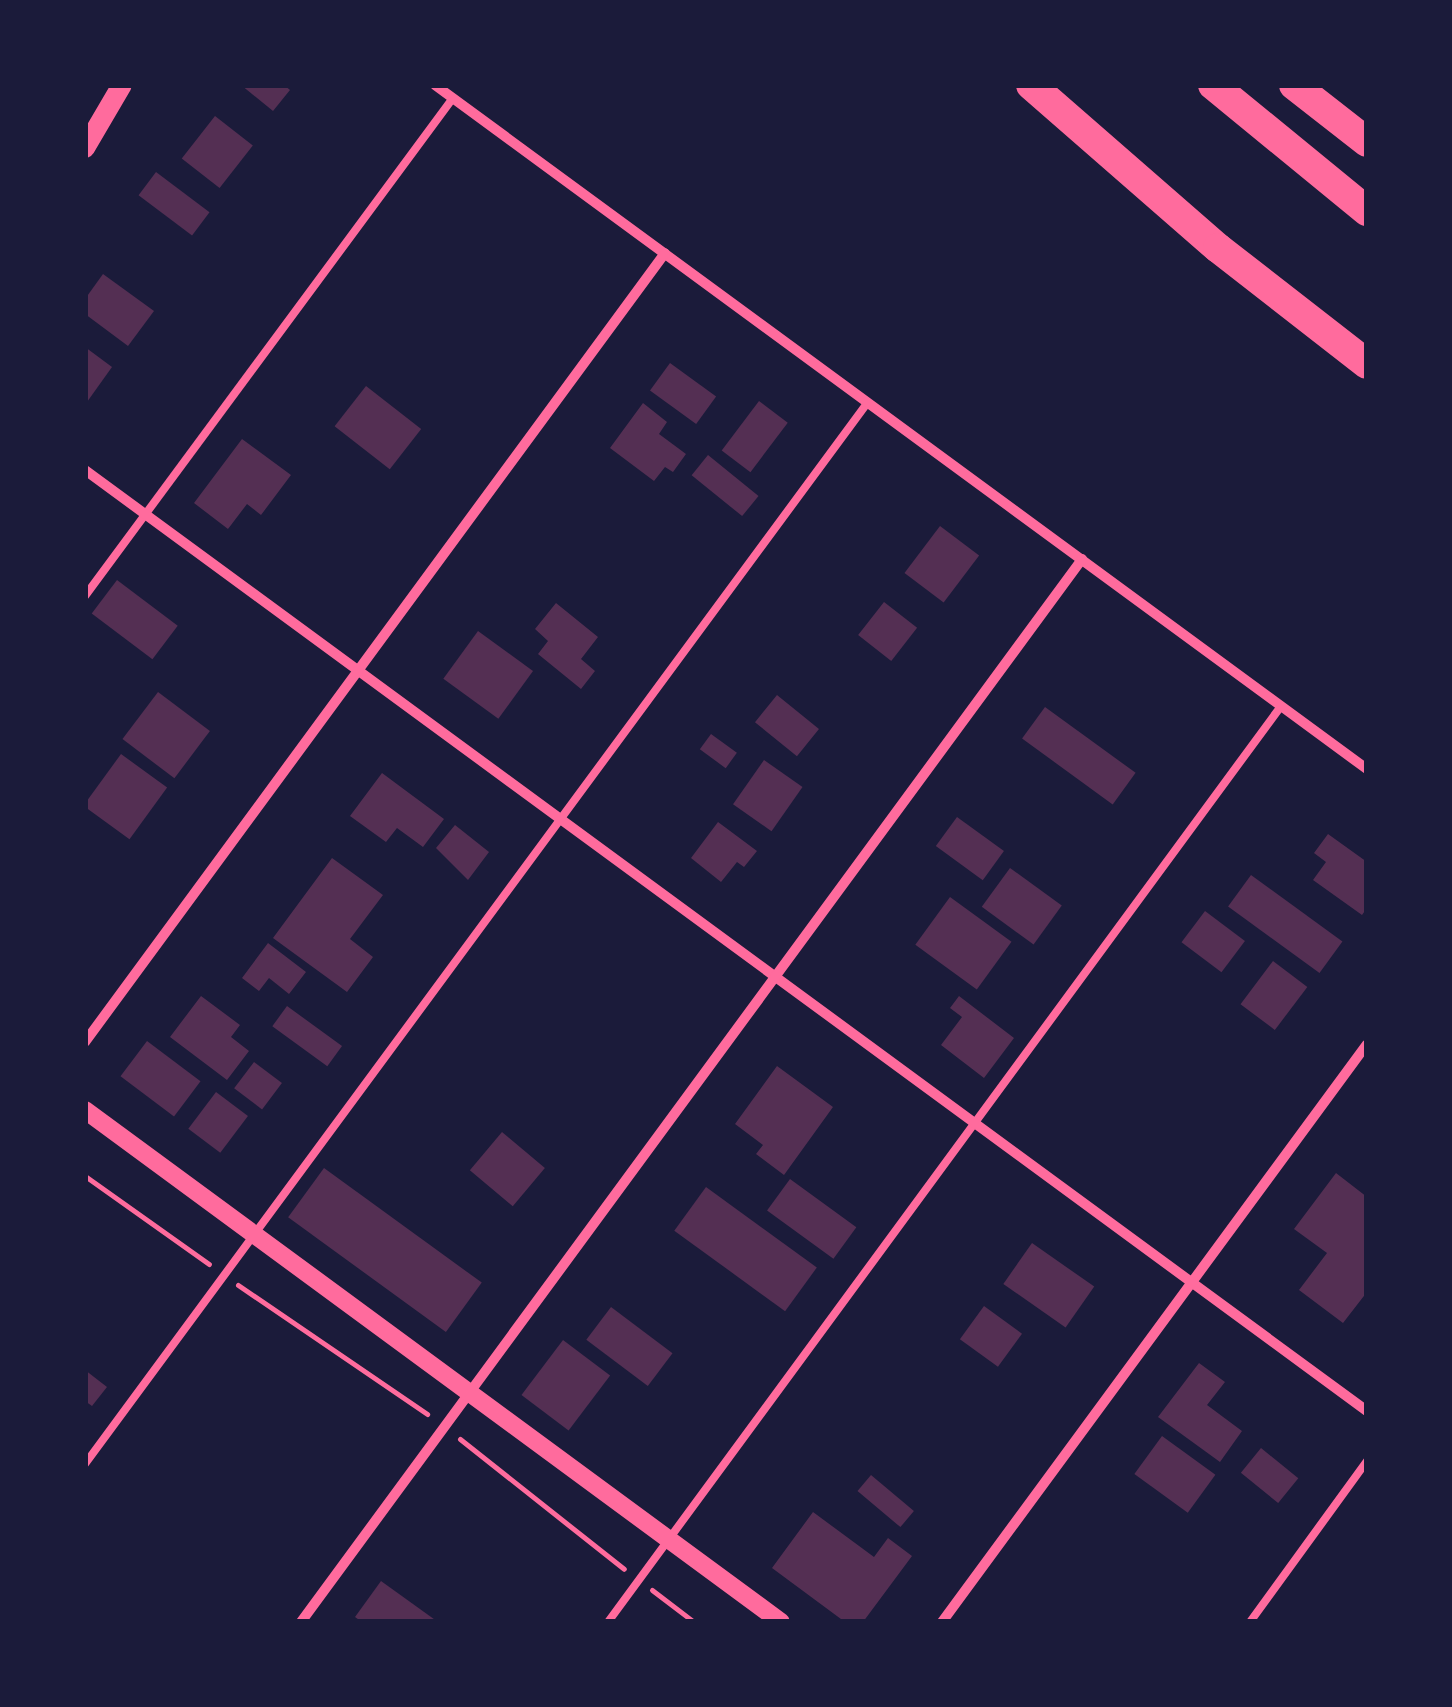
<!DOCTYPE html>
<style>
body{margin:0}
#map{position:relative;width:1452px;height:1707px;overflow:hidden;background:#1b1b3a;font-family:Mulish,sans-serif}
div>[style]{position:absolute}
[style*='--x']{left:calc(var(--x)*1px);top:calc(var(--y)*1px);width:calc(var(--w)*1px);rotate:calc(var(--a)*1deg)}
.building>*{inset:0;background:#542f53;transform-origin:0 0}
.path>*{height:5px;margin:-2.5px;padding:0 2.5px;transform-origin:2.5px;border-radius:2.5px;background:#ff6b9d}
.service>*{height:8px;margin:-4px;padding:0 4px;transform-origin:4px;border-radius:4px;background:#ff6b9d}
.minor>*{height:10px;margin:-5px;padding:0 5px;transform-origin:5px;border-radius:5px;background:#ff6b9d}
.tertiary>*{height:18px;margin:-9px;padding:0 9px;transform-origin:9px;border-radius:9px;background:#ff6b9d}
.secondary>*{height:20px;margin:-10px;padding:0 10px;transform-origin:10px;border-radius:10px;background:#ff6b9d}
.motorway>*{height:30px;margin:-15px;padding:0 15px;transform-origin:15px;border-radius:15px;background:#ff6b9d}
span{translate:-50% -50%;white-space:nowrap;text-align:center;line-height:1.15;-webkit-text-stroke:10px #1b1b3a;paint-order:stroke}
.frame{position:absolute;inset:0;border:88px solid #1b1b3a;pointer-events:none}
</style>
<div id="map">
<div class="building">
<i style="clip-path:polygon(241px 85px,284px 85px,290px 90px,273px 111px)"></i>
<i style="left:215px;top:116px;width:48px;height:54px;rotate:38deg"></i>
<i style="left:156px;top:172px;width:67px;height:29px;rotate:37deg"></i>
<i style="clip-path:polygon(103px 274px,154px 311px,128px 346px,85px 314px,85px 299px)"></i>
<i style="clip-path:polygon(85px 347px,112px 367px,87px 402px,85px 401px)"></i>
<i style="left:670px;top:363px;width:57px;height:34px;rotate:36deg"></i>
<i style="left:366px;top:386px;width:70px;height:51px;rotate:38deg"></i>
<i style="left:759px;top:401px;width:36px;height:62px;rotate:37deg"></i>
<i style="clip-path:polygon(643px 403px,667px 422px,659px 434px,686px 454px,673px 472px,665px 467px,654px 481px,610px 448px)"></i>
<i style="clip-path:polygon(242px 439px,291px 475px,261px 515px,247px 504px,228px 529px,194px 503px)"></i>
<i style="left:708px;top:455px;width:65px;height:26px;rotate:39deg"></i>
<i style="left:940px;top:526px;width:49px;height:59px;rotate:37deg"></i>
<i style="left:117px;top:580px;width:76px;height:42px;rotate:37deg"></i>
<i style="left:884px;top:602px;width:42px;height:42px;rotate:38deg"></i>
<i style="clip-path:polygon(556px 603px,598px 637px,581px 659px,595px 671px,581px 689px,538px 654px,548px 641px,535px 629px)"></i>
<i style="left:478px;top:631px;width:68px;height:59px;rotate:36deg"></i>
<i style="left:158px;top:692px;width:65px;height:59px;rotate:37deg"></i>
<i style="left:777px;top:695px;width:54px;height:35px;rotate:39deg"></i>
<i style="left:1045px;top:707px;width:112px;height:39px;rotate:36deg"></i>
<i style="left:711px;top:734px;width:32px;height:19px;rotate:36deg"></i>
<i style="left:121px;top:754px;width:57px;height:64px;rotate:36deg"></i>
<i style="left:764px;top:760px;width:47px;height:54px;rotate:35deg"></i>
<i style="clip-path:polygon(382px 773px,444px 819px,423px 847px,397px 828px,386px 842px,350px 816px)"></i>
<i style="left:957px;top:817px;width:58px;height:36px;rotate:36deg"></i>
<i style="clip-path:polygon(718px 822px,757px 851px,744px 867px,737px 862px,721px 882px,691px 858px)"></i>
<i style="clip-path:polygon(455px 825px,489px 852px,468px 880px,436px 848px)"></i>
<i style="clip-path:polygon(1328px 834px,1367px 862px,1367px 908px,1362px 915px,1313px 880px,1326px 862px,1314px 853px)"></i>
<i style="clip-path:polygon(332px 858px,383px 895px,350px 939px,373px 957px,347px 992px,273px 938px)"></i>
<i style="left:1010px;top:868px;width:64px;height:48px;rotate:36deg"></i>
<i style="left:1251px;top:875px;width:113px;height:39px;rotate:36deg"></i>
<i style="left:950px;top:897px;width:76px;height:59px;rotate:36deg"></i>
<i style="left:1205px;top:911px;width:50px;height:39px;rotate:37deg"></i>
<i style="clip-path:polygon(268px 943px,306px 972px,289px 994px,269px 978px,259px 991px,242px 978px)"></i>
<i style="left:1273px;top:961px;width:43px;height:54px;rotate:37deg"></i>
<i style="clip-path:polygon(201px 996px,240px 1025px,231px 1037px,249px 1051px,227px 1080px,170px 1037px)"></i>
<i style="clip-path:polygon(959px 996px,1014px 1038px,984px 1078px,941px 1045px,962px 1017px,950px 1008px)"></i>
<i style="left:287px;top:1006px;width:68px;height:25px;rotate:36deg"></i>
<i style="left:147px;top:1041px;width:67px;height:44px;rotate:37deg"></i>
<i style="left:254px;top:1062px;width:35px;height:33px;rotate:37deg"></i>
<i style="clip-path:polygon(777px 1066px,833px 1107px,784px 1175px,756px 1154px,763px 1145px,735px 1124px)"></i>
<i style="left:216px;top:1092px;width:40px;height:46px;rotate:37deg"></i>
<i style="left:502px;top:1132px;width:56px;height:50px;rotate:40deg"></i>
<i style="left:324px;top:1168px;width:195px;height:61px;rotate:36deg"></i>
<i style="clip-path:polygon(1336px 1173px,1367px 1197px,1367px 1292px,1343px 1323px,1299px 1290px,1327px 1253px,1294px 1229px)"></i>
<i style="left:790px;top:1179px;width:82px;height:39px;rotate:36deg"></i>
<i style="left:706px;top:1187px;width:137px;height:54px;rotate:36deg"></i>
<i style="left:1032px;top:1243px;width:76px;height:50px;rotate:35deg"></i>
<i style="left:984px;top:1306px;width:47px;height:41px;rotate:36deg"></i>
<i style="left:611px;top:1307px;width:77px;height:41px;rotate:37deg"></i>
<i style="left:563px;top:1340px;width:59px;height:69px;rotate:37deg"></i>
<i style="clip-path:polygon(1199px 1363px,1225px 1382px,1207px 1405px,1242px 1431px,1220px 1462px,1158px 1417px)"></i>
<i style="clip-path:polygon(85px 1370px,107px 1387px,92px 1406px,85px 1401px)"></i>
<i style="left:1162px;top:1436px;width:66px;height:47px;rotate:36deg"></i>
<i style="left:1261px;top:1448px;width:48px;height:32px;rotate:39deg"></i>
<i style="left:871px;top:1475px;width:56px;height:21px;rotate:40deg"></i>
<i style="clip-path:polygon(813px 1512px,874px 1557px,888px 1538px,912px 1556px,863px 1622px,845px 1622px,772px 1568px)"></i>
<i style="clip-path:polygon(381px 1581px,438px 1622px,362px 1622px,355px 1617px)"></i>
</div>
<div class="path">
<i style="--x:85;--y:1176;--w:152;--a:35.4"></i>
<i style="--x:238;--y:1285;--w:229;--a:34.3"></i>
<i style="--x:460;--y:1439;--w:209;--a:38.4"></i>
<i style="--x:652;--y:1590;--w:53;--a:37.3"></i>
</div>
<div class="service">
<i style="--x:85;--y:596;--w:619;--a:-53.54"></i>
<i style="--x:85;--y:1464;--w:1319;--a:-53.6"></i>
<i style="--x:608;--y:1622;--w:1137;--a:-53.69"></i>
<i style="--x:1250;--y:1622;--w:199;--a:-54"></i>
</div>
<div class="minor">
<i style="--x:435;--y:85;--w:1156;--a:36.28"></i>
<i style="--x:85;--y:470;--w:1590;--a:36.28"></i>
<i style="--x:85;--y:1042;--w:979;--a:-53.68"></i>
<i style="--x:301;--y:1622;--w:1319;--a:-53.69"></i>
<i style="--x:942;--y:1622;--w:717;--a:-53.67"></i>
</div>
<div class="tertiary">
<i style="--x:85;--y:1110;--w:864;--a:36.34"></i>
</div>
<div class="secondary">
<i style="--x:85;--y:148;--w:73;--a:-59.6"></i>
</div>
<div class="motorway">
<i style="--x:1031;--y:85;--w:248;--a:41.1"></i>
<i style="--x:1218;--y:248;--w:189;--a:37.9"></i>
<i style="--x:1213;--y:85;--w:199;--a:39.3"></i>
<i style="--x:1294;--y:85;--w:93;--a:38"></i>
</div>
<div class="frame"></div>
</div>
